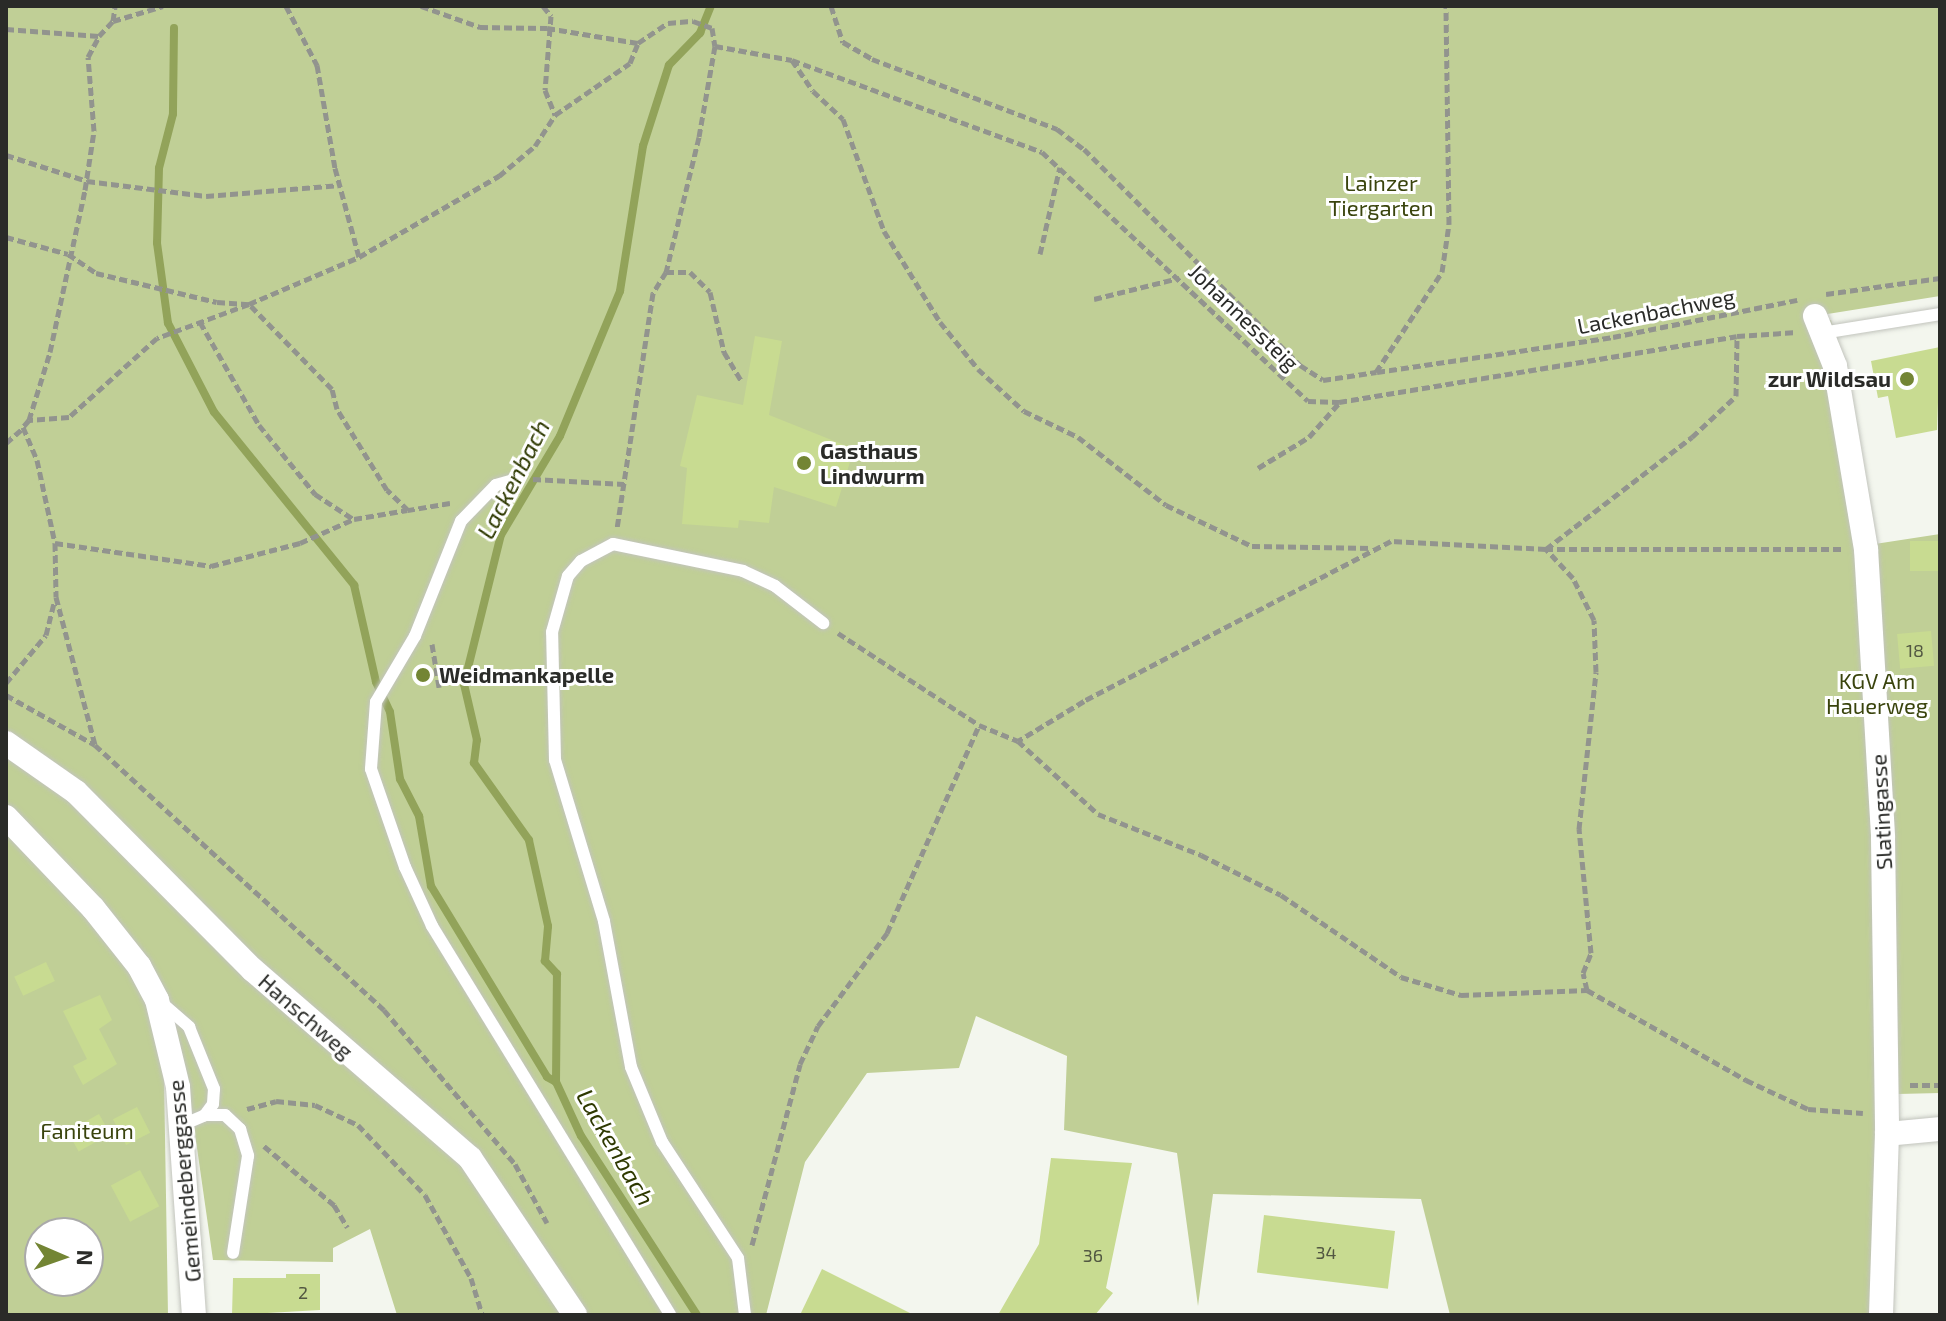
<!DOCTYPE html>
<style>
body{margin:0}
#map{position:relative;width:1946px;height:1321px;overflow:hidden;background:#f3f6ee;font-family:"Exo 2",sans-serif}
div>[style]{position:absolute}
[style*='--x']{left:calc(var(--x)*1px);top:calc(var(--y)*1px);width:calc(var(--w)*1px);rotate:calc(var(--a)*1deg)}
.green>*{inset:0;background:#c0cf96}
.stream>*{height:8px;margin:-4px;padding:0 4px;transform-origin:4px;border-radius:4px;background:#92a35a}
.building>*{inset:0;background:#c8db91;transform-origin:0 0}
.path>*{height:5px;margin-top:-2.5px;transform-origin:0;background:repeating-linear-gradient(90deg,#92948e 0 8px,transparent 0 12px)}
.roads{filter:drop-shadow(0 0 2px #c2c4bd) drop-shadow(0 0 2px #c2c4bd)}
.service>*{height:12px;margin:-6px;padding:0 6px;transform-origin:6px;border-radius:6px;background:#fff}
.minor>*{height:24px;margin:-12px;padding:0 12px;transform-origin:12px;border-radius:12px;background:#fff}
.dots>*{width:22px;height:22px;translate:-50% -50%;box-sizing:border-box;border:4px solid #fff;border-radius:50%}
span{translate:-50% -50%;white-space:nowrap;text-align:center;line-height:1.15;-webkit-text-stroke:6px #fff;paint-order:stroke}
.number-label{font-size:18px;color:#525742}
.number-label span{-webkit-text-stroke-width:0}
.park-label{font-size:22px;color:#3a440d}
.street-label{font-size:22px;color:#2a2b28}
.poi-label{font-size:22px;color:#2a2b28;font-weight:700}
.right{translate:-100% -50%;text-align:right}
.left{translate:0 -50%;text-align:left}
.water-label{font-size:24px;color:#2e3900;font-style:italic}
.frame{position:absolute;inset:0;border:8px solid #2a2b28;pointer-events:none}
.north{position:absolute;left:24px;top:1217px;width:80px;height:80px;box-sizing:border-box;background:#fff;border:2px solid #aaaaa9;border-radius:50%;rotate:92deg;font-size:22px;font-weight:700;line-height:32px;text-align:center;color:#2a2b28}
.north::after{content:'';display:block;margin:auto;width:28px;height:36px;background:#738534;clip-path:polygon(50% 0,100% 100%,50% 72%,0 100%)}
</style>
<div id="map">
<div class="green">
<i style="clip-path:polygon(evenodd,6px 6px,1940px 6px,1940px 296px,1815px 316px,1808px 325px,1831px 320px,1845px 362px,1875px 544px,1940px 534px,1940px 1093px,1898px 1094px,1890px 1315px,1450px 1315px,1421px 1199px,1213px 1194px,1198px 1306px,1177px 1153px,1064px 1130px,1067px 1056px,976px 1016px,959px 1068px,867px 1073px,805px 1162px,766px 1315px,397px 1315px,370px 1229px,333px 1248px,333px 1262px,213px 1260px,189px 1092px,164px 1076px,168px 1315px,6px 1315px,6px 6px,40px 1233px,88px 1233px,88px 1281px,40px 1281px,40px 1233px)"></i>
</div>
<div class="stream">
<i style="--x:174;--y:28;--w:86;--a:90.7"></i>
<i style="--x:173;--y:114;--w:56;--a:104.5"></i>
<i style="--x:159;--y:168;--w:75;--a:91.5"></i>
<i style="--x:157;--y:243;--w:81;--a:82.2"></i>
<i style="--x:168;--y:323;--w:100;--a:62.7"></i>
<i style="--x:214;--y:412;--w:223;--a:51"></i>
<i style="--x:354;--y:585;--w:99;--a:77.2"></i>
<i style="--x:376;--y:682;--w:33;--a:65"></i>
<i style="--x:390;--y:712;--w:68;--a:81.5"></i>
<i style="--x:400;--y:779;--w:42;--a:62.8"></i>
<i style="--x:419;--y:816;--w:71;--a:80.3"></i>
<i style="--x:431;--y:886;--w:223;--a:58.7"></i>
<i style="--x:547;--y:1077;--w:10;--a:29"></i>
<i style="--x:697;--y:1315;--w:213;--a:-122.9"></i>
<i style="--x:581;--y:1136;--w:60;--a:-114.8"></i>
<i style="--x:556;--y:1082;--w:108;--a:-89.5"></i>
<i style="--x:557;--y:974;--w:18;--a:-133"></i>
<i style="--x:545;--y:961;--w:35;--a:-85"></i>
<i style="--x:548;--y:926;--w:88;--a:-102.5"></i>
<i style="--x:529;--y:840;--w:95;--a:-125.5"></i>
<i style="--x:474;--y:763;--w:23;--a:-83"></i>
<i style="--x:477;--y:740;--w:57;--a:-103.1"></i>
<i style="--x:464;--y:684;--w:154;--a:-76.1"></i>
<i style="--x:501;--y:535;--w:115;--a:-59.2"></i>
<i style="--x:560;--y:436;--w:157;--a:-67.5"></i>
<i style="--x:620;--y:291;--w:147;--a:-81"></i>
<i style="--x:643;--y:146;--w:85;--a:-72.2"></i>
<i style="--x:669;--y:65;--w:45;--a:-45.9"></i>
<i style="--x:700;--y:33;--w:29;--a:-68"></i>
</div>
<div class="building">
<i style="clip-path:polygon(755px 336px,782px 341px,769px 415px,854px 449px,836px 507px,774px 487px,769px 523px,739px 520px,738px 528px,682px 524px,687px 468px,680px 466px,697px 395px,743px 405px)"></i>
<i style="clip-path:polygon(1940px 347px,1937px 430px,1896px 438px,1888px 396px,1878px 398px,1871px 361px)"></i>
<i style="left:1940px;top:541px;width:30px;height:30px;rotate:90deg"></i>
<i style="left:1931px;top:631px;width:35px;height:34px;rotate:85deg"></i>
<i style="left:46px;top:962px;width:21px;height:35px;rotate:65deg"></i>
<i style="clip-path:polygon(100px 995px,112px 1020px,99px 1029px,117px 1064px,83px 1085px,73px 1066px,87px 1059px,63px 1011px)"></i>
<i style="left:137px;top:1107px;width:29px;height:27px;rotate:63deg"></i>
<i style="left:99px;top:1114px;width:23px;height:36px;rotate:61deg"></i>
<i style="clip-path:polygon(1051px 1158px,1132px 1163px,1106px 1288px,1113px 1293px,1095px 1315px,998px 1315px,1039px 1244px)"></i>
<i style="left:140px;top:1170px;width:41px;height:33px;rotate:62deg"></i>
<i style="left:1264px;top:1215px;width:132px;height:58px;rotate:7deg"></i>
<i style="clip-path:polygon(822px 1269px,914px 1315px,800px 1315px)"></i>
<i style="clip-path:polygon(286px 1274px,320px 1274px,320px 1310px,232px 1315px,233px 1278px,286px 1278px)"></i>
</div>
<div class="path">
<i style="--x:286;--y:6;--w:67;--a:62.3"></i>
<i style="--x:317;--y:65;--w:105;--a:80.1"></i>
<i style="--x:335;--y:168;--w:92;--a:74.9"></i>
<i style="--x:421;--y:6;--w:63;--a:19.6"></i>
<i style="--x:480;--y:27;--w:67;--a:0.9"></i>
<i style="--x:547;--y:28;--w:92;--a:9.4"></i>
<i style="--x:543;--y:6;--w:13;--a:51"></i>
<i style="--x:551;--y:16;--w:74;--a:94.6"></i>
<i style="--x:545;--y:90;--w:27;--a:68"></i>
<i style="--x:831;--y:6;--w:38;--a:72"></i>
<i style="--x:843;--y:42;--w:34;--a:30"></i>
<i style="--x:872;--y:59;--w:198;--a:20.7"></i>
<i style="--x:1057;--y:129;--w:34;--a:37"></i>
<i style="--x:1084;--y:149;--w:305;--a:45"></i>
<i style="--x:1300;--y:365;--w:27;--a:33"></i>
<i style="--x:1323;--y:380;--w:54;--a:-8.6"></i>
<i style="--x:1376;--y:372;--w:120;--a:-56.6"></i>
<i style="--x:1442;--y:272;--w:49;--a:-81.7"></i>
<i style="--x:1449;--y:224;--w:218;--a:-90.8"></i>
<i style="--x:113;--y:21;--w:15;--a:-82"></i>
<i style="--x:6;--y:29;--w:93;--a:4.3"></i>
<i style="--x:99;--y:36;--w:21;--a:-47"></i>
<i style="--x:113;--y:21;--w:52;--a:-16.7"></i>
<i style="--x:715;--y:46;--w:78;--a:10.3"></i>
<i style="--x:792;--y:60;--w:266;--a:20.2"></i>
<i style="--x:1042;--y:152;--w:364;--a:43.1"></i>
<i style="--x:1308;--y:401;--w:31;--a:2"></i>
<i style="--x:1339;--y:402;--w:403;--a:-9.4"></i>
<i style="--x:1737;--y:336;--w:60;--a:-3.8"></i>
<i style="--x:792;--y:60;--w:37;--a:56"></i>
<i style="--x:813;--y:91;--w:41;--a:43"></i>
<i style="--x:843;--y:119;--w:119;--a:69.9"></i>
<i style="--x:884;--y:231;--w:107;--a:58.4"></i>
<i style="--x:940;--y:322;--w:60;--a:51"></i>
<i style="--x:978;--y:369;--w:62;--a:42.4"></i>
<i style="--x:1024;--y:411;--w:60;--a:25.7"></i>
<i style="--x:1078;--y:437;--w:111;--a:37.7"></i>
<i style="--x:1166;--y:505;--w:95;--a:25.5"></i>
<i style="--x:1252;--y:546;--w:120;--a:1"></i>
<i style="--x:6;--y:155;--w:85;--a:17.8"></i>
<i style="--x:87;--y:181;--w:120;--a:7.2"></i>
<i style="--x:206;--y:196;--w:135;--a:-4.7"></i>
<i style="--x:6;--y:237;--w:64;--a:15.3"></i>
<i style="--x:68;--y:254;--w:34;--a:34"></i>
<i style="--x:96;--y:273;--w:124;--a:13.5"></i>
<i style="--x:217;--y:302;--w:32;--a:4"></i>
<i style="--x:249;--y:304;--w:120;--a:-23.1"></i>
<i style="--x:359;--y:257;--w:162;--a:-30.1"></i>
<i style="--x:499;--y:176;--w:47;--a:-39.8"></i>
<i style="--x:535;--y:146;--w:37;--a:-57"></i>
<i style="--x:555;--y:115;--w:91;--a:-34.7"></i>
<i style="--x:630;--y:63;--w:22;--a:-68"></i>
<i style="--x:638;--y:43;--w:36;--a:-34"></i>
<i style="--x:668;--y:23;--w:25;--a:-5"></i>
<i style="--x:693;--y:21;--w:20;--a:20"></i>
<i style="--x:712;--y:28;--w:18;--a:81"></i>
<i style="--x:715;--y:46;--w:92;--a:100"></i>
<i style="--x:699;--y:137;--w:139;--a:103.7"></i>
<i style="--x:666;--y:272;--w:25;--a:122"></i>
<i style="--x:653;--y:293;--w:237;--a:98.7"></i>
<i style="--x:1040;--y:254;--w:89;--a:-77.1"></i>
<i style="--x:666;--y:272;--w:24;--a:0"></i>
<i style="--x:690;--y:272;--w:28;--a:45"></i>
<i style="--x:710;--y:292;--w:62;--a:76.9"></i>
<i style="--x:724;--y:352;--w:33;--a:59"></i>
<i style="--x:1826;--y:294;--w:115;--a:-8"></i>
<i style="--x:1094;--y:299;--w:88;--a:-13.9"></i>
<i style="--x:200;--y:322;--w:119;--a:60.2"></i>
<i style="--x:259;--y:425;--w:89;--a:50.9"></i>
<i style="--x:315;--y:494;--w:45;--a:33.3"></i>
<i style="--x:1377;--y:372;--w:239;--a:-8.4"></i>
<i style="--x:1613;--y:337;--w:188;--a:-11.4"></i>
<i style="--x:29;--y:420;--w:71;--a:-72.8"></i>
<i style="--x:50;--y:352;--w:166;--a:-77.8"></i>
<i style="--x:85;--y:190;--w:60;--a:-81.3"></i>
<i style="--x:94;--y:131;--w:74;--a:-94.6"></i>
<i style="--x:88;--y:57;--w:24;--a:-62"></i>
<i style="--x:6;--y:443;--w:23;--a:-41"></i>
<i style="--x:1258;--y:468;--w:60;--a:-31.3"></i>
<i style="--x:1309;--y:437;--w:45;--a:-48.6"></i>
<i style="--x:533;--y:479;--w:91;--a:3.1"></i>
<i style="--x:450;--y:503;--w:43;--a:170.5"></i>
<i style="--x:408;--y:510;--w:29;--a:-136"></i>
<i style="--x:387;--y:490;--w:95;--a:-121.7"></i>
<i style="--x:337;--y:409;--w:21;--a:-104"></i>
<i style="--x:332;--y:389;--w:119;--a:-134.3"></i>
<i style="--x:249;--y:304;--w:98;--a:159.7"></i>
<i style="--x:157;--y:338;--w:118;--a:138.1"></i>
<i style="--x:69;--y:417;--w:40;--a:175.7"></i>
<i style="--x:29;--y:420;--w:9;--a:131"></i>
<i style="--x:23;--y:427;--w:36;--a:67"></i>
<i style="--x:37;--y:460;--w:85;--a:77.8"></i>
<i style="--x:55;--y:543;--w:54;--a:88.9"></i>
<i style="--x:56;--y:597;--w:153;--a:75.2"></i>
<i style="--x:95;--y:745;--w:392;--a:42.5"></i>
<i style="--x:384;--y:1010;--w:202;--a:49.6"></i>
<i style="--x:515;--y:1164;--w:67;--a:61.5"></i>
<i style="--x:55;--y:543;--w:158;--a:8.4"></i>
<i style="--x:211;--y:566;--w:92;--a:-14.5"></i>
<i style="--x:300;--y:543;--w:59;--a:-24"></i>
<i style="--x:354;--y:519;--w:54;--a:-9.6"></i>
<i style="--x:1841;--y:549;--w:295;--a:180"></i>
<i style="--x:1546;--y:549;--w:155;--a:-177"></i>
<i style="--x:1391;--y:541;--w:346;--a:152.5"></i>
<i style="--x:1084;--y:701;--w:77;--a:148.8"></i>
<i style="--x:1018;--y:741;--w:108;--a:42.4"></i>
<i style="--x:1098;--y:814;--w:111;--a:21.7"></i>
<i style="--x:1201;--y:855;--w:89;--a:26.6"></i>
<i style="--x:1281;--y:895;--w:145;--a:34.3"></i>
<i style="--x:1401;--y:977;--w:63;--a:16.7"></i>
<i style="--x:1461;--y:995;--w:126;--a:-2.3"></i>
<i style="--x:1587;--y:990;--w:183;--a:29.5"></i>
<i style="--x:1746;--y:1080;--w:68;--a:25.1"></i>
<i style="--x:1808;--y:1109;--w:55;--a:4.2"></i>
<i style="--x:838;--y:633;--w:168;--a:33.1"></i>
<i style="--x:979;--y:725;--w:42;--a:22.3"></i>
<i style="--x:432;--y:644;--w:44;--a:80.8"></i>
<i style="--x:6;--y:683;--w:62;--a:-50.2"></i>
<i style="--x:46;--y:635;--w:36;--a:-76"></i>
<i style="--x:6;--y:695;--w:102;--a:29.3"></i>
<i style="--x:1587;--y:990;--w:17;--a:-103"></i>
<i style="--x:1583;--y:973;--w:22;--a:-68"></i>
<i style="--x:1591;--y:953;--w:125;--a:-95.5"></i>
<i style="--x:1579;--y:829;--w:158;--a:-83.8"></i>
<i style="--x:1596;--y:672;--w:52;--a:-92.2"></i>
<i style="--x:1594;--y:620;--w:47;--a:-116.6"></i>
<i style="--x:1573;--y:578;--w:40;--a:-133"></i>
<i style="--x:1546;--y:549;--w:184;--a:-37.5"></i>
<i style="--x:1692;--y:437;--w:60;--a:-43"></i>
<i style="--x:1736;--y:396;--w:60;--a:-89"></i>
<i style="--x:1910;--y:1085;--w:30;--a:0"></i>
<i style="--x:247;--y:1109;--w:30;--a:-15"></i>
<i style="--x:276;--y:1101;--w:39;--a:6"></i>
<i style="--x:315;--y:1105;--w:47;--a:24.9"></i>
<i style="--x:358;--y:1125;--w:97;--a:46.3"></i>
<i style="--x:425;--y:1195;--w:95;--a:61"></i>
<i style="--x:471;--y:1278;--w:39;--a:73"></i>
<i style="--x:264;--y:1146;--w:92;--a:40.1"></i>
<i style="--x:334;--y:1205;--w:26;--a:59"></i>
<i style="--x:752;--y:1245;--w:187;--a:-75.1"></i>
<i style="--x:800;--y:1064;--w:42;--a:-64.7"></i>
<i style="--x:818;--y:1026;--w:116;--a:-53.4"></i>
<i style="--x:887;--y:933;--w:227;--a:-66.1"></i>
</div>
<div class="roads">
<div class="service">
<i style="--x:1822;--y:333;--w:120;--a:-9.1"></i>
<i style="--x:517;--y:479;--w:22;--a:164"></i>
<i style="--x:496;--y:485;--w:50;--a:134.2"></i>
<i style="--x:461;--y:521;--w:124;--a:111.8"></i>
<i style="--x:415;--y:636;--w:77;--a:120.6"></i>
<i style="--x:376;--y:702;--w:67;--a:94.3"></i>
<i style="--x:371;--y:769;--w:104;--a:70.9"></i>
<i style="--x:405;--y:867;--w:65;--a:65.4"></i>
<i style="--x:432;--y:926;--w:456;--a:58.5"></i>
<i style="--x:163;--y:1004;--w:35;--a:41"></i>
<i style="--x:189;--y:1027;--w:67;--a:68"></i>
<i style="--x:214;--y:1089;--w:15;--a:94"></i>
<i style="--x:213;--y:1104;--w:14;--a:126"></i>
<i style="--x:182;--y:1125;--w:25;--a:-23"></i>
<i style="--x:205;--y:1115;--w:20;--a:0"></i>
<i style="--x:225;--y:1115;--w:21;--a:43"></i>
<i style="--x:240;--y:1129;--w:28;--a:73"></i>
<i style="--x:248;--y:1156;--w:98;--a:98.8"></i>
<i style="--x:745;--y:1315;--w:57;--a:-97"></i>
<i style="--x:738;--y:1258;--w:139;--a:-123.2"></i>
<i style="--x:662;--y:1142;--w:81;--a:-112.5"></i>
<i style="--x:631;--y:1067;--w:148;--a:-100.5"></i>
<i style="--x:604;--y:921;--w:168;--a:-106.9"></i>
<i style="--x:555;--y:760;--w:128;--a:-91.3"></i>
<i style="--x:552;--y:632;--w:58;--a:-74.1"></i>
<i style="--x:568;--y:576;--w:20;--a:-49"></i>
<i style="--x:581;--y:561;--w:36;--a:-28"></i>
<i style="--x:613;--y:544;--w:133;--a:11.7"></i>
<i style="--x:743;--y:571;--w:35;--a:25"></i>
<i style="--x:775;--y:586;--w:61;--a:37.6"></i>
</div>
<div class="minor">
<i style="--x:1815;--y:316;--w:54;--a:68.2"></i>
<i style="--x:1835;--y:366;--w:186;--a:80.4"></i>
<i style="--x:1866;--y:549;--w:289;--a:86.6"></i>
<i style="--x:1883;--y:838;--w:296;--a:89.2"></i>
<i style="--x:1887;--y:1134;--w:181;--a:91.9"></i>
<i style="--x:6;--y:743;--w:85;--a:35"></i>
<i style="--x:76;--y:792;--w:251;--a:45.2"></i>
<i style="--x:253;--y:970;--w:287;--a:40.9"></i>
<i style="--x:470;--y:1158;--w:189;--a:56.2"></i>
<i style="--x:6;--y:817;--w:126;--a:46.3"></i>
<i style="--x:93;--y:908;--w:74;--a:51.6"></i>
<i style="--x:139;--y:966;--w:38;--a:62"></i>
<i style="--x:157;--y:1000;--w:89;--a:76.4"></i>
<i style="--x:178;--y:1087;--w:229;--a:86"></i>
<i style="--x:1887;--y:1134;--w:53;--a:-5.4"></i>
</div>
</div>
<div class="dots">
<i style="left:1907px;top:379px;background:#738534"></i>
<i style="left:804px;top:463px;background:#738534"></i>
<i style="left:423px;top:675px;background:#738534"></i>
</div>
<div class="number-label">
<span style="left:1915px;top:650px">18</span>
<span style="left:1326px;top:1252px">34</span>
<span style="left:1093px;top:1255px">36</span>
<span style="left:303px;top:1292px">2</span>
</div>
<div class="park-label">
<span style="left:1381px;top:195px">Lainzer<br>Tiergarten</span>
<span style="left:1877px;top:693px">KGV Am<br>Hauerweg</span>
<span style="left:87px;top:1131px">Faniteum</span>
</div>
<div class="street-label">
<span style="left:1656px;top:311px;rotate:-11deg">Lackenbachweg</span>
<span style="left:1244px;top:317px;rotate:44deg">Johannessteig</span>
<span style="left:1881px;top:812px;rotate:-93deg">Slatingasse</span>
<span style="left:306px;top:1016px;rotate:41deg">Hanschweg</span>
<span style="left:184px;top:1181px;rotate:-95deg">Gemeindeberggasse</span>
</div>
<div class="poi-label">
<span class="right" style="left:1891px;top:379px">zur Wildsau</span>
<span class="left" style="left:820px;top:463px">Gasthaus<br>Lindwurm</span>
<span class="left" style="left:439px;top:675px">Weidmankapelle</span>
</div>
<div class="water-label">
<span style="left:513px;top:479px;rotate:-63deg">Lackenbach</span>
<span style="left:616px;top:1147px;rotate:60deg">Lackenbach</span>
</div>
<div class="frame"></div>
<div class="north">N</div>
</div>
